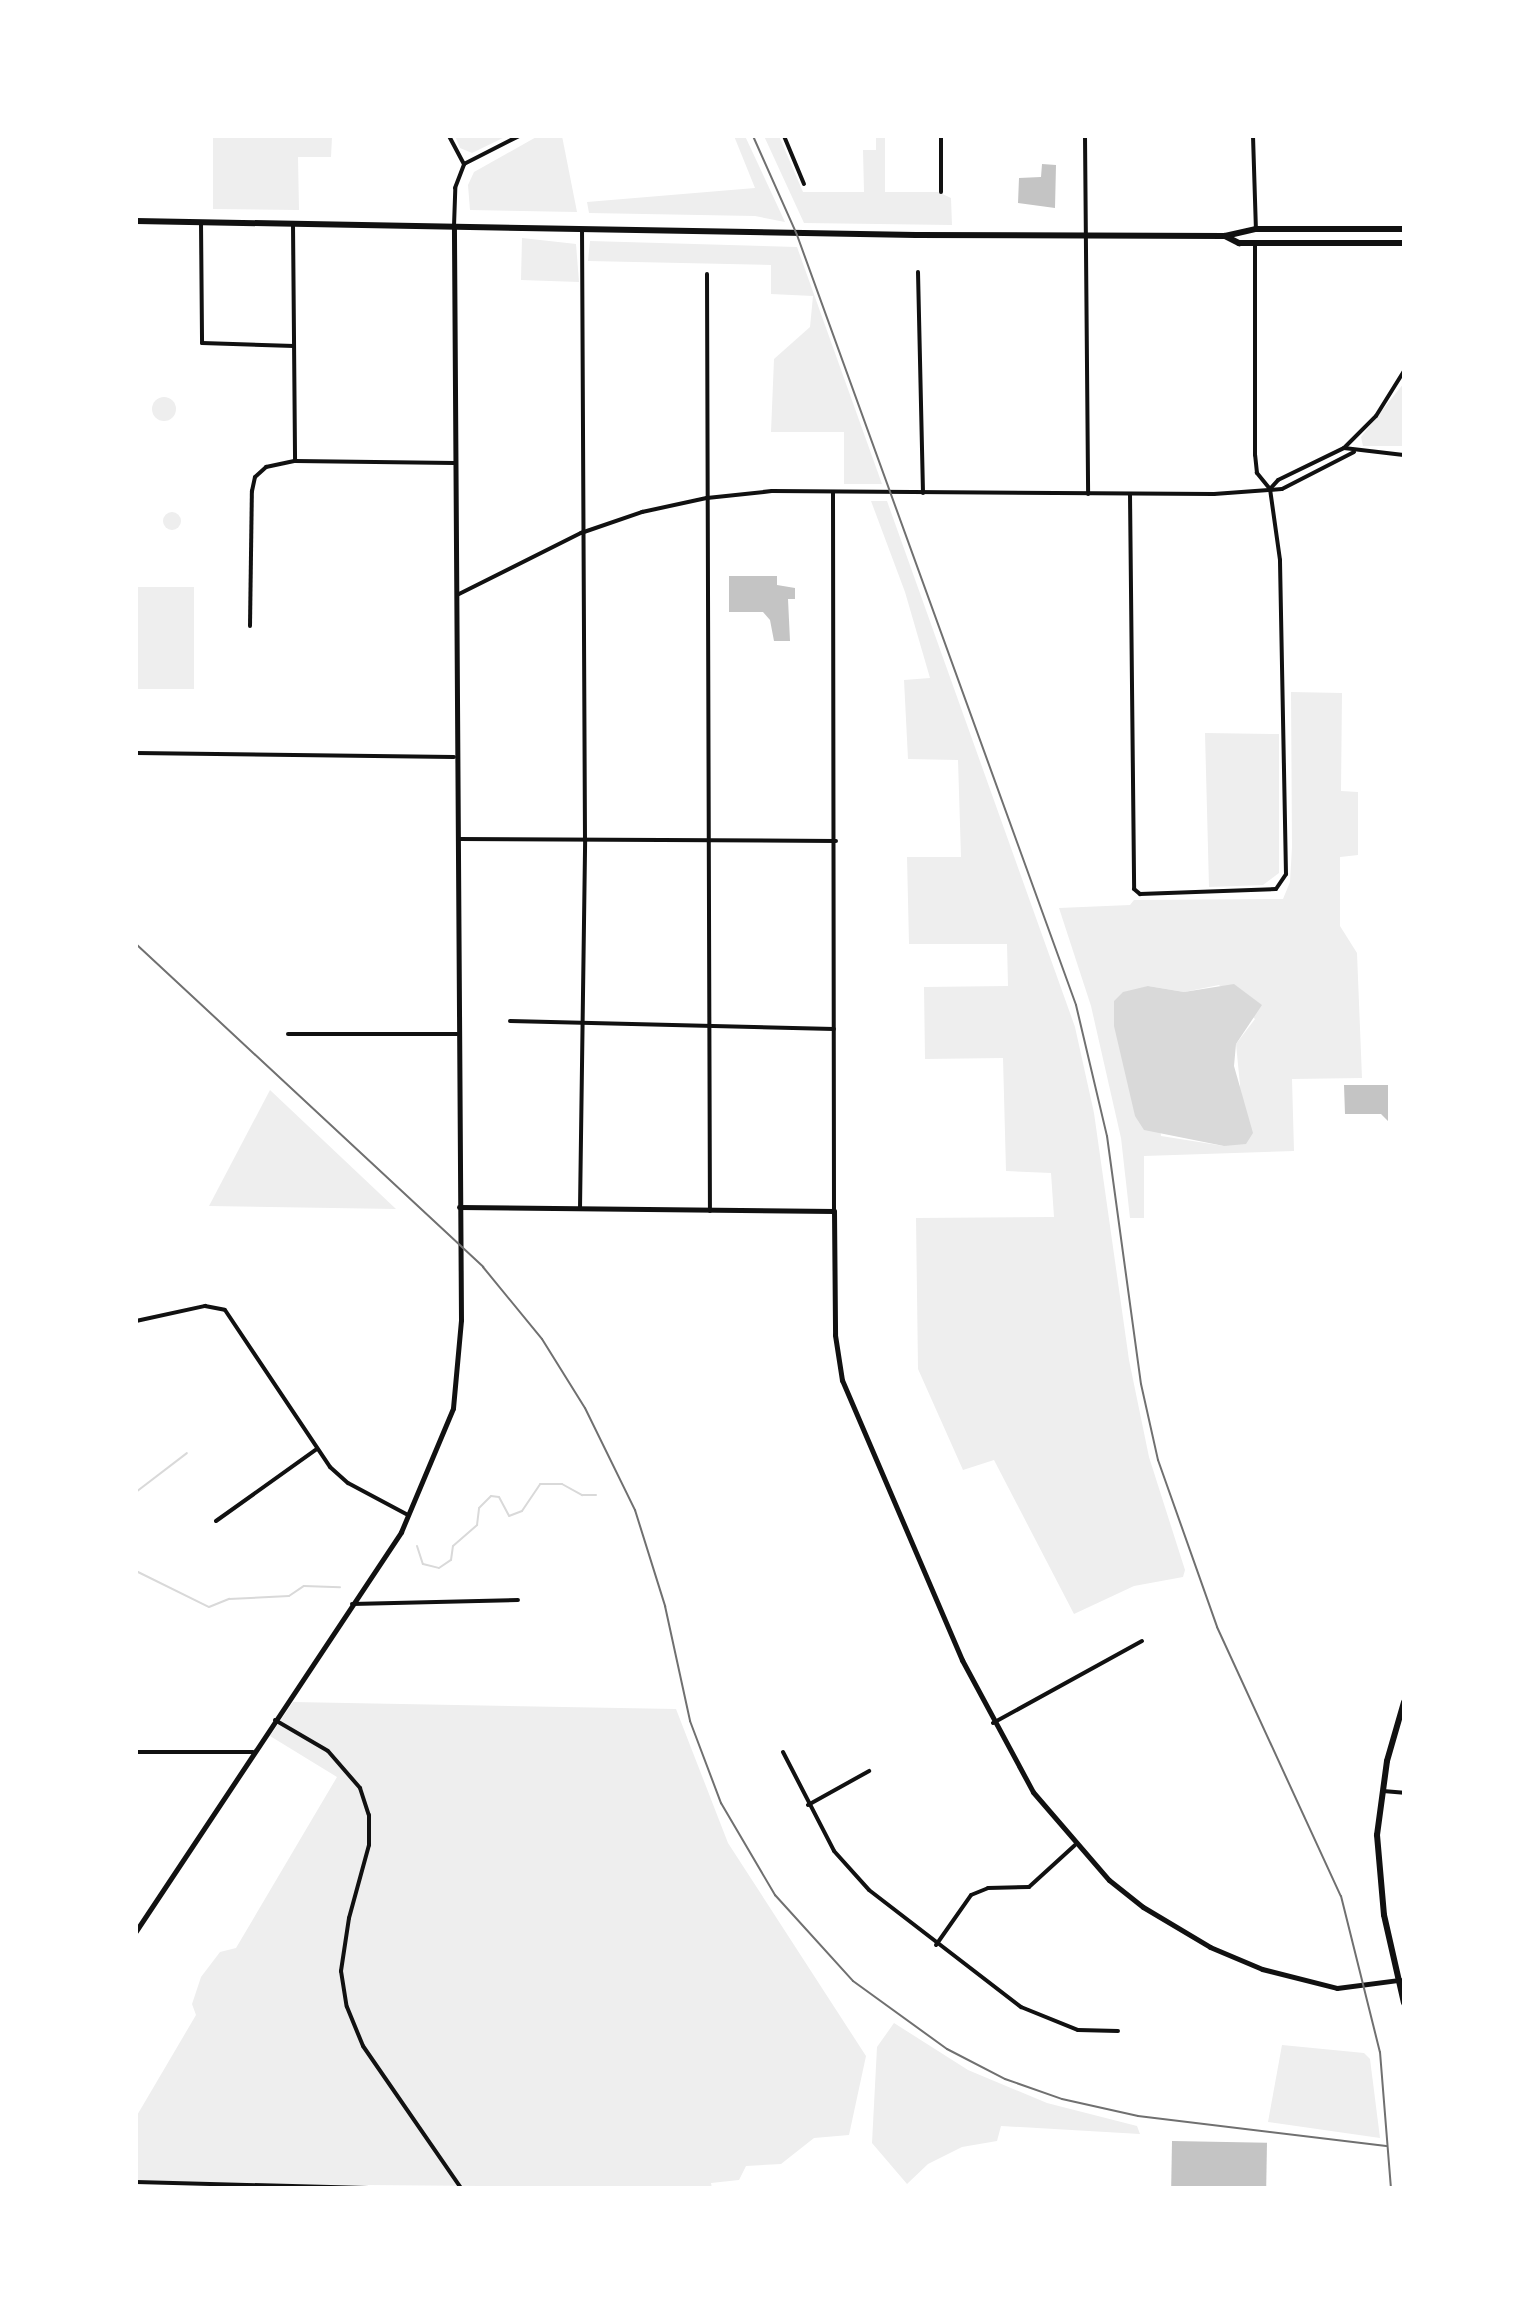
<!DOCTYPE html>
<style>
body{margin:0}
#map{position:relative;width:1540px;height:2324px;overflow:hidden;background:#fff;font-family:"Playfair Display",serif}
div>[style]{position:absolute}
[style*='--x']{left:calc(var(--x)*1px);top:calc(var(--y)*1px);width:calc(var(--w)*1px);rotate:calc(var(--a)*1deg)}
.green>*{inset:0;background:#eee;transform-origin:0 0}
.round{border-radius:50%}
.water>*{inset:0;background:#d9d9d9}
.stream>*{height:2px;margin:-1px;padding:0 1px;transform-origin:1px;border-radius:1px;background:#d9d9d9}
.building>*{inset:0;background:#c4c4c4;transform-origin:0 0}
.minor>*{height:4px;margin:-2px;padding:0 2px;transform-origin:2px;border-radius:2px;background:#111}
.tertiary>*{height:5px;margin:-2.5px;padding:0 2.5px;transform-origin:2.5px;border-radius:2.5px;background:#111}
.primary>*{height:6px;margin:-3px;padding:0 3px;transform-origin:3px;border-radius:3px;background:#111}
.rail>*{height:2px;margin:-1px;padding:0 1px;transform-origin:1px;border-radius:1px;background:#707070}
span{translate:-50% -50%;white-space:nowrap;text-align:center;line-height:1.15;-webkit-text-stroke:6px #fff;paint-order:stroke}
.frame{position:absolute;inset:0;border:138px solid #fff;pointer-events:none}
</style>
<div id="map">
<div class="green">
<i style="clip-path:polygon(213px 136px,375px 136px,332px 137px,331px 157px,298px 157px,299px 210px,213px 209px)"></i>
<i style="clip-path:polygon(455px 136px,507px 136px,472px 153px,460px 148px)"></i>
<i style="clip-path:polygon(538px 136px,562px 136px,577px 212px,470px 210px,468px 185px,474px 172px)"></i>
<i style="clip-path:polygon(734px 136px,745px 136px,785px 222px,755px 216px,589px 213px,587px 202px,755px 188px)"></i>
<i style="clip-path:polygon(764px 136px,779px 136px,803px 192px,864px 192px,863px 150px,876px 150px,876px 136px,885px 136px,885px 192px,938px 192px,951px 198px,952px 225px,804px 223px)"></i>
<i style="clip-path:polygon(522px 238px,576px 244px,579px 282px,521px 280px)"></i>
<i style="clip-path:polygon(590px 241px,797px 247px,882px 484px,844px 484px,844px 432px,771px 432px,774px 359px,810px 327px,813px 296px,771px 294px,771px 265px,588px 261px)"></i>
<i style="clip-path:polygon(1404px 383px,1404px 446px,1363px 446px,1361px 437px)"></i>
<i class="round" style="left:152px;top:397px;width:24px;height:24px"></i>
<i style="clip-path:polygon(871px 501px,887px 501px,1075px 1027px,1094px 1113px,1129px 1360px,1149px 1457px,1185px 1570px,1183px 1577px,1134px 1586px,1074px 1614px,994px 1460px,963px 1470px,918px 1369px,916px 1218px,1054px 1217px,1051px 1173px,1006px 1171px,1003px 1058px,925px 1059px,924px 987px,1008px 986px,1007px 944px,909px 944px,907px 857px,961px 857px,958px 760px,908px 759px,904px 680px,930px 678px,905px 592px)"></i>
<i class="round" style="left:163px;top:512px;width:18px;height:18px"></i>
<i style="left:136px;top:587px;width:58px;height:102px"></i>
<i style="clip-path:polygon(evenodd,1291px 692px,1342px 693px,1341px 791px,1358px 792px,1358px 855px,1340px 857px,1340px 926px,1357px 953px,1362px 1078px,1292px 1079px,1294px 1151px,1144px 1156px,1144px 1218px,1130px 1218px,1121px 1138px,1091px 1006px,1059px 908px,1130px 905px,1134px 900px,1283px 899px,1290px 882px,1292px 847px,1291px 692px,1219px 985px,1255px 1019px,1236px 1044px,1240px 1085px,1224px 1146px,1161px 1136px,1148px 986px,1184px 992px,1219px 985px)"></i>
<i style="clip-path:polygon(1205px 733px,1279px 734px,1279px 873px,1263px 885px,1209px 887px)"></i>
<i style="clip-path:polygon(270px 1090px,396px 1209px,209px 1206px)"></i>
<i style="clip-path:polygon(293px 1702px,676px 1709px,728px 1843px,866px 2056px,849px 2135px,814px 2138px,781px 2164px,746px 2166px,739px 2180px,711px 2183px,712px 2188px,136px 2183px,136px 2117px,196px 2015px,192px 2004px,201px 1977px,220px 1952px,236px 1948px,337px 1777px,270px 1736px)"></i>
<i style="clip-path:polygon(894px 2023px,968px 2070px,1047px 2103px,1137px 2126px,1140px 2134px,1001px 2126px,997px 2141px,962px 2147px,928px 2164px,907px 2184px,872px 2143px,877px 2047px)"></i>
<i style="clip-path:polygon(1282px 2045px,1364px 2053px,1370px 2059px,1380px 2138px,1268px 2122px)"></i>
</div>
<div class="water">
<i style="clip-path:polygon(1234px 984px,1262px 1005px,1236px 1044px,1234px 1066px,1253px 1133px,1246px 1144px,1224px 1146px,1144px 1130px,1135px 1116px,1114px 1026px,1114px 1001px,1123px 992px,1148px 986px,1184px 992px)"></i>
</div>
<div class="stream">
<i style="--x:136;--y:1492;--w:64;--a:-37.4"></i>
<i style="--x:417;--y:1546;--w:19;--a:72"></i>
<i style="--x:423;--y:1564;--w:16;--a:14"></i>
<i style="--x:439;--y:1568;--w:14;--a:-34"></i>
<i style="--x:451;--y:1560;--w:14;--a:-82"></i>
<i style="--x:453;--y:1546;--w:32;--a:-41"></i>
<i style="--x:477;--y:1525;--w:17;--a:-83"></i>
<i style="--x:479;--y:1508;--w:17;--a:-45"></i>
<i style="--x:491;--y:1496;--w:8;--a:7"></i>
<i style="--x:499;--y:1497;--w:21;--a:62"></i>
<i style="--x:509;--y:1516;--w:14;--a:-21"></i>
<i style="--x:522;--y:1511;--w:32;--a:-56"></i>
<i style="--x:540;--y:1484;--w:22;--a:0"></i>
<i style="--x:562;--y:1484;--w:23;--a:29"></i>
<i style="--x:582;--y:1495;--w:14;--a:0"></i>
<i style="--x:136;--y:1571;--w:81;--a:26.3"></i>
<i style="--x:209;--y:1607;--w:22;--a:-22"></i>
<i style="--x:229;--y:1599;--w:60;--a:-2.9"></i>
<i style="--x:289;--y:1596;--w:18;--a:-34"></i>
<i style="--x:304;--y:1586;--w:36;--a:2"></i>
</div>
<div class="building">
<i style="clip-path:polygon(1042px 164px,1056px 165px,1055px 208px,1018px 203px,1019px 178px,1041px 177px)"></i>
<i style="clip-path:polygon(729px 576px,777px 576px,777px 585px,795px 588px,795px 599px,788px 599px,790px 641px,774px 641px,770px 620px,763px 612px,729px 612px)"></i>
<i style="clip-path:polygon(1344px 1085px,1388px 1085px,1388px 1121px,1381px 1114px,1345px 1114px)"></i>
<i style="left:1172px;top:2141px;width:95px;height:47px;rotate:1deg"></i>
</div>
<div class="minor">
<i style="--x:449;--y:136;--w:32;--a:62"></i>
<i style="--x:784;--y:136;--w:52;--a:67.4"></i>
<i style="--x:941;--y:136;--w:56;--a:90"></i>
<i style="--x:1085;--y:136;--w:358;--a:89.5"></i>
<i style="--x:1253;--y:136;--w:93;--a:88.2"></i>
<i style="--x:201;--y:222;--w:121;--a:89.5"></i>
<i style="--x:202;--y:343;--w:92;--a:1.9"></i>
<i style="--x:293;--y:224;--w:237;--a:89.5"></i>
<i style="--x:454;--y:226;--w:38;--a:-88"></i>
<i style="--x:455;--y:188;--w:26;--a:-69"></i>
<i style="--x:464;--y:164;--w:62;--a:-27"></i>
<i style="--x:918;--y:272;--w:221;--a:88.7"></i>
<i style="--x:707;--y:274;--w:937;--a:89.82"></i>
<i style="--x:1344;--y:448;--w:60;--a:6.7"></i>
<i style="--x:1270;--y:489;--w:12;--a:-48"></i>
<i style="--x:1278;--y:480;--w:73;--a:-25.9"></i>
<i style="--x:1344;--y:448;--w:45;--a:-45"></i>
<i style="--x:1376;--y:416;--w:53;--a:-58.1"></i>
<i style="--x:833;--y:492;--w:719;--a:89.92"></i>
<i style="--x:1130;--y:494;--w:395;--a:89.4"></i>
<i style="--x:1134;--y:889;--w:8;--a:40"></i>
<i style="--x:1140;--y:894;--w:136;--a:-2.1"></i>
<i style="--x:1276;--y:889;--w:18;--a:-56"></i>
<i style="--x:1286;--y:874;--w:314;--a:-91.1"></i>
<i style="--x:1280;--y:560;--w:72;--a:-98"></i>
<i style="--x:1270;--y:489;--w:21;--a:-129"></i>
<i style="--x:1257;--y:473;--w:18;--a:-96"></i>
<i style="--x:1255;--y:455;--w:212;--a:-90"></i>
<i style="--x:457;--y:595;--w:139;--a:-26.6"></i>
<i style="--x:581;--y:533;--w:65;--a:-19"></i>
<i style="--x:642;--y:512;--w:66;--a:-12.2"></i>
<i style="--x:707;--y:498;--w:65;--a:-6.1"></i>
<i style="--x:772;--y:491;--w:442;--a:0.4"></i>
<i style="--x:1214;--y:494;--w:68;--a:-4.2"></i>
<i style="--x:1282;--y:489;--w:81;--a:-27.2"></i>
<i style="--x:250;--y:626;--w:135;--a:-89.2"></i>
<i style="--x:252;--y:491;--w:14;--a:-78"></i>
<i style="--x:255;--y:477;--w:15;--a:-42"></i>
<i style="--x:266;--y:467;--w:30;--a:-12"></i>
<i style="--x:295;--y:461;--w:160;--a:0.7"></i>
<i style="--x:136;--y:753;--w:318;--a:0.7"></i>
<i style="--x:458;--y:839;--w:378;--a:0.3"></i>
<i style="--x:510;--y:1021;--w:324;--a:1.4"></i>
<i style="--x:288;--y:1034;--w:169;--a:0"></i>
<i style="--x:136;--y:1099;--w:13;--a:90"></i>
<i style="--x:580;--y:1209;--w:369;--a:-89.2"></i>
<i style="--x:585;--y:840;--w:610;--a:-90.28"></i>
<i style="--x:136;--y:1321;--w:71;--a:-12.3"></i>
<i style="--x:205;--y:1306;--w:20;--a:11"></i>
<i style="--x:225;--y:1310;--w:189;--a:56.2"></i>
<i style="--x:330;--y:1467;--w:24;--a:42"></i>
<i style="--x:348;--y:1483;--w:68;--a:28.1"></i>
<i style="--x:216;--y:1521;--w:124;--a:-35.5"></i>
<i style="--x:352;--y:1604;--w:166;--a:-1.4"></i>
<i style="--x:275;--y:1720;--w:61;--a:30.3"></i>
<i style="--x:328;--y:1751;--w:49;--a:49.1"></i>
<i style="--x:360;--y:1788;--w:28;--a:72"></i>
<i style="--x:369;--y:1815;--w:30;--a:90"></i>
<i style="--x:369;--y:1845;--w:76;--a:105.3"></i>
<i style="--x:349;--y:1918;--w:54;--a:98.6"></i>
<i style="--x:341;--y:1971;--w:36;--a:81"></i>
<i style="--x:347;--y:2007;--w:42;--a:67.7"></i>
<i style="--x:363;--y:2046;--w:173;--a:55.4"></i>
<i style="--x:993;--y:1723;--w:170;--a:-28.8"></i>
<i style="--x:136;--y:1752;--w:117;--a:0"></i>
<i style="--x:783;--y:1752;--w:111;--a:62.7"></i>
<i style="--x:834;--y:1851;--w:52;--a:48.1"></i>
<i style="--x:869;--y:1890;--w:192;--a:37.6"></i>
<i style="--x:1021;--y:2007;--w:61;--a:22"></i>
<i style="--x:1078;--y:2030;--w:40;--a:1.4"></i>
<i style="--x:1383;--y:1791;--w:21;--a:5"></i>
<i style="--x:808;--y:1805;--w:70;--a:-29.1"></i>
<i style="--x:936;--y:1945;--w:61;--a:-55"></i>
<i style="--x:971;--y:1895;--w:18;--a:-22"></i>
<i style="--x:988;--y:1888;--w:41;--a:-1.4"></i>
<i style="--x:1029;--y:1887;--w:62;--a:-42.4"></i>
<i style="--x:136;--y:2182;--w:233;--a:1.5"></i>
<i style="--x:635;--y:2188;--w:1;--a:0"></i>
</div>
<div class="tertiary">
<i style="--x:459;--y:1207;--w:375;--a:0.6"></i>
<i style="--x:834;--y:1211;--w:124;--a:89.5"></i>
<i style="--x:835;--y:1335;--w:46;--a:81.2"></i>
<i style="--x:842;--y:1380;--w:305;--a:66.8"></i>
<i style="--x:962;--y:1660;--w:150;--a:61.7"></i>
<i style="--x:1033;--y:1792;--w:116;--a:49.2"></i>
<i style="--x:1109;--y:1880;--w:43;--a:38.5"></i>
<i style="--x:1143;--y:1907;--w:78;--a:30.8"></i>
<i style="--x:1210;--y:1947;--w:56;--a:22.9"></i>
<i style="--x:1262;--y:1969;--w:77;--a:14.2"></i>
<i style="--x:1337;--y:1988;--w:63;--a:-7.4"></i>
<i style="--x:136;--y:1931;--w:479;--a:-56.4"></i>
<i style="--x:401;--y:1532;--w:134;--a:-67.2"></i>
<i style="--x:453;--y:1408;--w:88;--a:-84.8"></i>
<i style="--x:461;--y:1320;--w:1093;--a:-90.37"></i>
</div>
<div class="primary">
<i style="--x:136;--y:221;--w:780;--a:1.03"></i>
<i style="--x:916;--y:235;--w:309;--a:0.2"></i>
<i style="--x:1225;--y:236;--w:32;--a:-13"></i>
<i style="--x:1256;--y:229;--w:148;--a:0"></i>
<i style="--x:1225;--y:236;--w:16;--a:27"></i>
<i style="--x:1239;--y:243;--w:165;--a:0"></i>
<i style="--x:1404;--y:1702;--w:61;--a:106.1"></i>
<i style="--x:1387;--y:1761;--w:75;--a:97.7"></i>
<i style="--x:1377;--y:1835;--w:80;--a:85"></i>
<i style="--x:1384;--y:1915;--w:90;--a:77.2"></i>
</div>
<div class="rail">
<i style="--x:753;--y:136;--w:108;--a:66"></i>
<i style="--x:797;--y:235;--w:819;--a:70.08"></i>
<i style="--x:1076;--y:1005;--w:135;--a:76.7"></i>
<i style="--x:1107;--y:1136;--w:250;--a:82.2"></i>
<i style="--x:1141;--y:1384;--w:78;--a:77.4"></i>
<i style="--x:1158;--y:1460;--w:177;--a:70.5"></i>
<i style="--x:1217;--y:1627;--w:296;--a:65.3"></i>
<i style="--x:1341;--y:1896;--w:161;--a:76"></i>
<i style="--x:1380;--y:2052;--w:136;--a:85.4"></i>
<i style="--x:136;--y:944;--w:474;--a:42.9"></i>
<i style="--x:483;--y:1267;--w:93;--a:50.7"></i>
<i style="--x:542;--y:1339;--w:81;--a:58.1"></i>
<i style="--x:585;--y:1408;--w:114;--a:63.9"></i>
<i style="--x:635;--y:1510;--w:101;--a:72.6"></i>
<i style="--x:665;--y:1606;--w:118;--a:77.7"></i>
<i style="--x:690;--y:1721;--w:88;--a:69.3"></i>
<i style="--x:721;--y:1803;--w:107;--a:59.6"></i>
<i style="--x:775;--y:1895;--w:116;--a:47.8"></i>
<i style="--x:853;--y:1981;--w:116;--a:35.9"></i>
<i style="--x:947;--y:2049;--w:65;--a:27.3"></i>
<i style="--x:1005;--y:2079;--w:60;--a:19.3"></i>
<i style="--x:1062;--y:2099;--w:78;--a:12.6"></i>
<i style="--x:1138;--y:2116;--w:250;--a:6.9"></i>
</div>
<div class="frame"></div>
</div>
